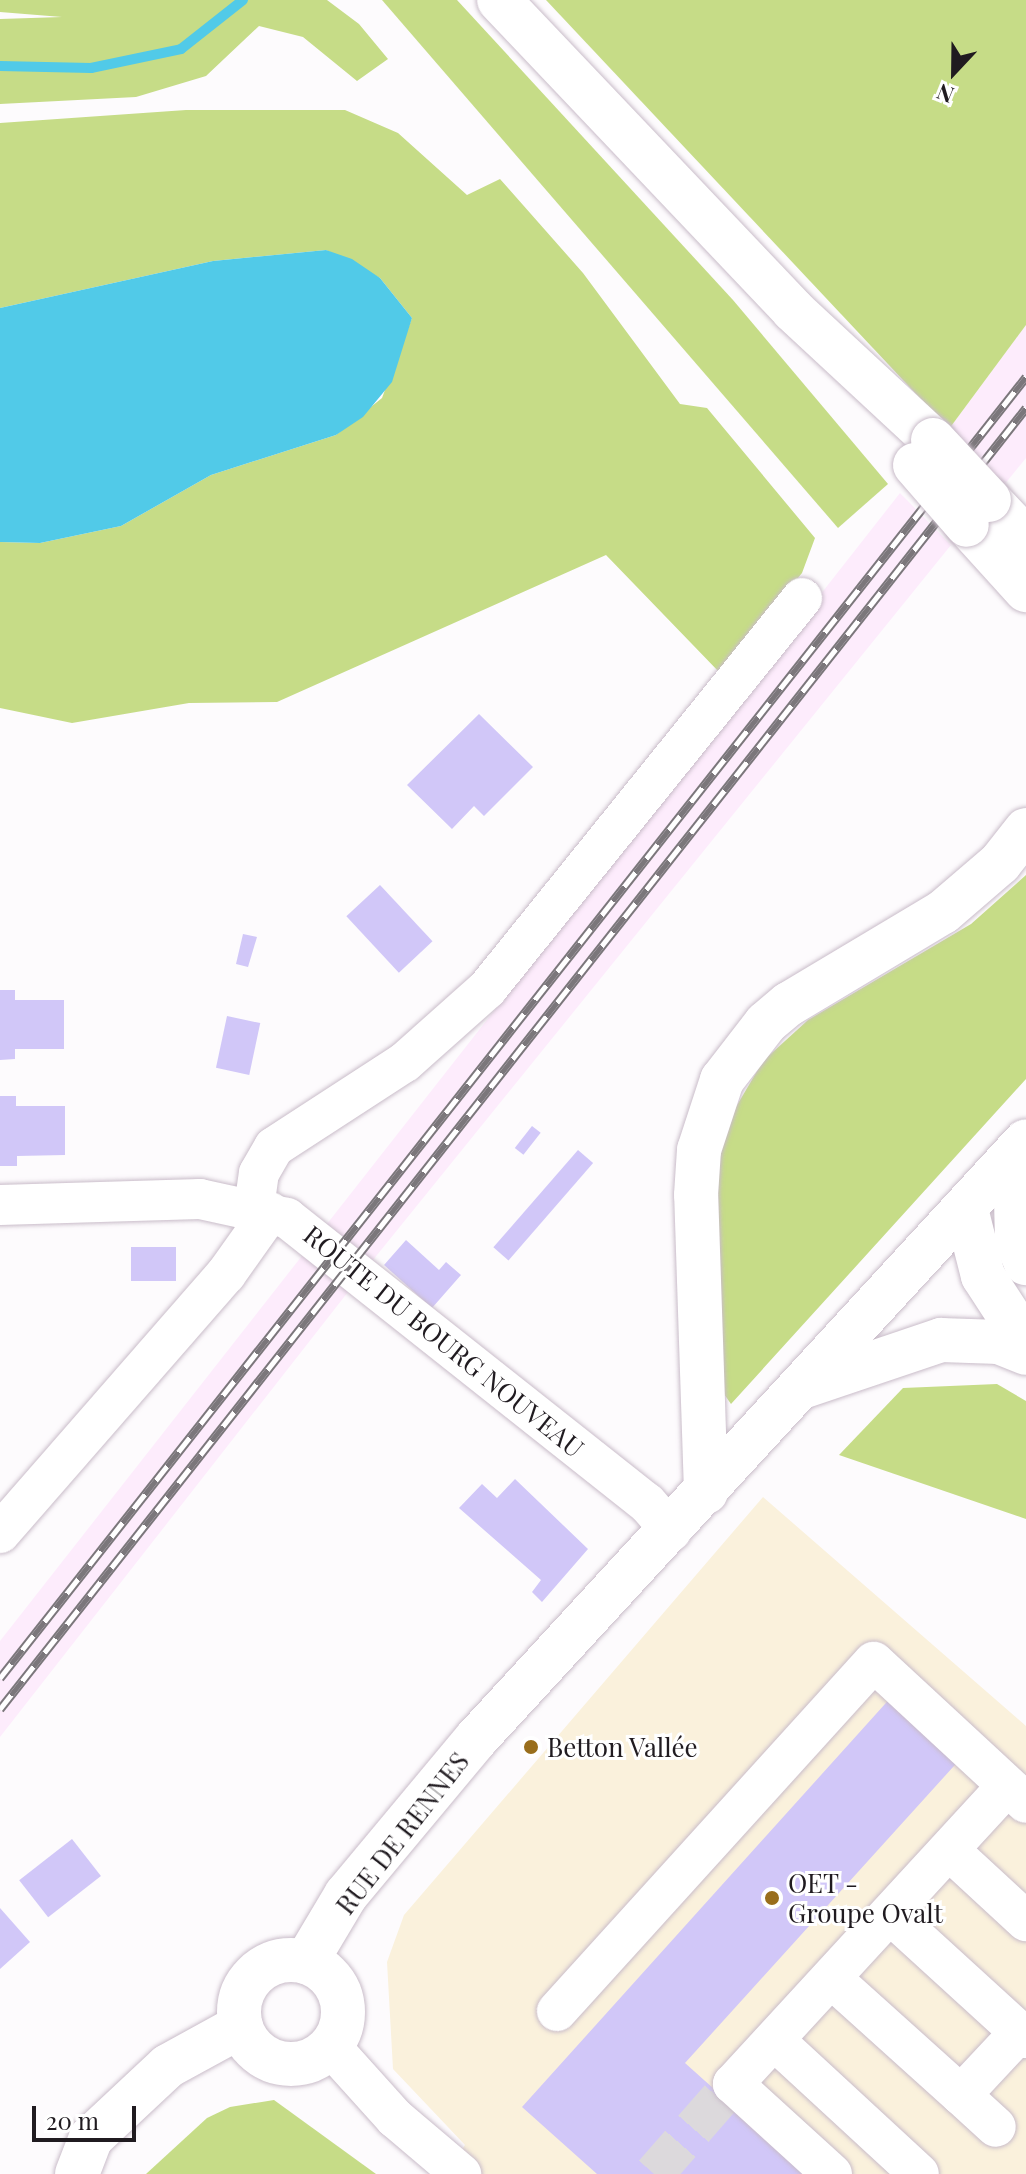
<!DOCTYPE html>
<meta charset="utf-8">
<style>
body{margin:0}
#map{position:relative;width:1026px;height:2174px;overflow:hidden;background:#fdfbfd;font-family:"Playfair Display",serif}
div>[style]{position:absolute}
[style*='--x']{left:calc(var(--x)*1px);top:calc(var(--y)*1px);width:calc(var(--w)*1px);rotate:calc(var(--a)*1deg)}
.commercial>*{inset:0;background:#faf1dc}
.built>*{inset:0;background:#fdecfc}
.green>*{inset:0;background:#c6dc87}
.water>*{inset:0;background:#51cae8}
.stream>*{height:10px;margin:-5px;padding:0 5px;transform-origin:5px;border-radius:5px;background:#51cae8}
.building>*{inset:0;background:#d1c7f8;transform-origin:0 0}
.minor-tunnel>*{height:40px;margin-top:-20px;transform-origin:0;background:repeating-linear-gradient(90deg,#dcd9dc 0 40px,transparent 0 60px)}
.roads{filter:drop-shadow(0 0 2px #c9bcc9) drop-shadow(0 0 2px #c9bcc9)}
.minor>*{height:40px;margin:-20px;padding:0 20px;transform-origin:20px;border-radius:20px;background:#fff}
.major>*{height:44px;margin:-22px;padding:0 22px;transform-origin:22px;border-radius:22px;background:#fff}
.major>.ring{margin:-22px;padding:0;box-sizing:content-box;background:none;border:44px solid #fff;border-radius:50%}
.rail>*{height:9px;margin-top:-4.5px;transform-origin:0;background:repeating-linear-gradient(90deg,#fff 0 18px,#7b777b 0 36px);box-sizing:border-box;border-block:2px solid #7b777b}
.bridges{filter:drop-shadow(0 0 2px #c9bcc9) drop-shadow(0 0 2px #c9bcc9)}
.major-bridge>*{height:44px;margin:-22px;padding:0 22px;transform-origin:22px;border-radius:22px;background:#fff}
.dots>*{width:22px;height:22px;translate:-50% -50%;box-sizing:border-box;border:4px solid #fff;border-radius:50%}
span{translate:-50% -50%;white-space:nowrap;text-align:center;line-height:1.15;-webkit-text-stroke:6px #fff;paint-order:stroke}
.street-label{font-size:26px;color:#201b20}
.poi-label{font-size:26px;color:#201b20}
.left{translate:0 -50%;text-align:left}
.north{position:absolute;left:914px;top:32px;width:80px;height:80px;-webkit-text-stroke:6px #fff;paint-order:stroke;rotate:202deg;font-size:22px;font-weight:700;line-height:32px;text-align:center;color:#201b20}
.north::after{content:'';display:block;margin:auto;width:28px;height:36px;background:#201b20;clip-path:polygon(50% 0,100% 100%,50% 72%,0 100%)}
.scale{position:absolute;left:32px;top:2106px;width:104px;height:36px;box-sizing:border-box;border:4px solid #201b20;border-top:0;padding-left:10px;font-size:24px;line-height:28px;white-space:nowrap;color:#201b20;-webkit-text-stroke:6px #fff;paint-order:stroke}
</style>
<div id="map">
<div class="commercial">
<i style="clip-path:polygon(763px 1497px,1026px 1726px,1026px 2174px,447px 2174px,465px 2145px,393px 2069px,387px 1962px,404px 1915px)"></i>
</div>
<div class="built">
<i style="clip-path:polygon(1026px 325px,1026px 458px,1004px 485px,949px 429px)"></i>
<i style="clip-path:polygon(900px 493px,951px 545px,373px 1260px,0 1737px,0 1641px)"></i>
</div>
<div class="green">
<i style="clip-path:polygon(0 0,327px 0,359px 24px,388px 59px,357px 81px,303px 37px,259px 26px,206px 76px,136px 97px,0 104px,0 19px,62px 17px,0 12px)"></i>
<i style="clip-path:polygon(382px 0,457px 0,733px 300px,888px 484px,838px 528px)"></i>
<i style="clip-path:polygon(546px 0,1026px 0,1026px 325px,949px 429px)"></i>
<i style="clip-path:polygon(186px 110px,345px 110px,398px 133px,467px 195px,500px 179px,583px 273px,680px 404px,707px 408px,815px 538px,802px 573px,720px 673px,606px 555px,277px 702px,189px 703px,72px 723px,0 708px,0 542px,40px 543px,121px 526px,211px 475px,336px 435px,382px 398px,412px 318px,380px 278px,326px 250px,213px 261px,0 308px,0 123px)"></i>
<i style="clip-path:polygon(1026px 875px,1026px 1079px,731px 1404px,724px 1394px,715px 1206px,723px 1129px,763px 1061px,808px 1020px,971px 924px)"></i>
<i style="clip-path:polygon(997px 1384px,1026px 1401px,1026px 1519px,839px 1455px,903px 1388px)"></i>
<i style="clip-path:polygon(274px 2100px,376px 2174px,146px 2174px,207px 2118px,230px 2107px)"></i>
</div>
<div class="water">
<i style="clip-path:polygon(326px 250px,352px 259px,380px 278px,412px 318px,392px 382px,363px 417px,336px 435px,211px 475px,121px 526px,40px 543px,0 542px,0 308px,213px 261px)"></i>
</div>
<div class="stream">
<i style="--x:0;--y:66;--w:91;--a:1.3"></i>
<i style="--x:91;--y:68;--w:92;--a:-11.9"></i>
<i style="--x:181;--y:49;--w:79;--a:-38.3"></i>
</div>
<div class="building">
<i style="clip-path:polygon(479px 714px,533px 767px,484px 816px,474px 806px,452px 829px,407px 785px)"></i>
<i style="left:380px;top:885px;width:77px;height:46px;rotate:47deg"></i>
<i style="clip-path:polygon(243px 934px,257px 937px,248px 967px,236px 964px)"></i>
<i style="clip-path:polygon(0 990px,15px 990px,15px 1000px,64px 1000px,64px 1049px,15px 1049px,15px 1059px,0 1060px)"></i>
<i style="left:227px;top:1016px;width:34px;height:53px;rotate:12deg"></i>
<i style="clip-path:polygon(0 1096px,16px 1096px,16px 1106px,65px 1106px,65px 1155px,17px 1156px,17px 1166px,0 1166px)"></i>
<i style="left:532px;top:1126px;width:11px;height:28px;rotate:38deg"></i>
<i style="left:578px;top:1150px;width:20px;height:129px;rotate:41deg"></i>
<i style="clip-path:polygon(406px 1240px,439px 1270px,446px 1262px,461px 1275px,432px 1308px,384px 1265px)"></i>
<i style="left:176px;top:1247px;width:34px;height:45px;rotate:90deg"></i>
<i style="clip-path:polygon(515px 1479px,588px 1549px,542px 1602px,532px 1592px,541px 1580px,459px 1508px,482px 1484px,497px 1498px)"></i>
<i style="clip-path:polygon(894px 1694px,963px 1756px,685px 2063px,809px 2174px,597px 2174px,522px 2107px)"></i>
<i style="left:72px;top:1839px;width:47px;height:67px;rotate:52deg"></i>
<i style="clip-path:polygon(0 1908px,30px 1942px,0 1969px)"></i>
</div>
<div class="minor-tunnel">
<i style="--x:654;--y:2174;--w:103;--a:-48.9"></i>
</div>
<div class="roads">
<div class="minor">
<i style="--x:0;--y:1205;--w:200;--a:-1.7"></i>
<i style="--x:200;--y:1199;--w:89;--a:12.3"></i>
<i style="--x:287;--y:1218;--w:459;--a:38.4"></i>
<i style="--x:647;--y:1503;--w:37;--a:49"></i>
<i style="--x:254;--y:1208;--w:35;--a:-82"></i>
<i style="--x:259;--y:1173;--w:30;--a:-60"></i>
<i style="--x:274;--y:1147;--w:156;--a:-33"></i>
<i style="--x:405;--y:1062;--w:110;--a:-41.7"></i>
<i style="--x:487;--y:989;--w:502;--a:-51.14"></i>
<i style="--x:0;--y:1533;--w:344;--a:-48.9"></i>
<i style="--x:226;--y:1274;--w:76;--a:-54.6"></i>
<i style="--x:949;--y:1850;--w:105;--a:42.7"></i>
<i style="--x:890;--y:1914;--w:184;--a:42.4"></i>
<i style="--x:831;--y:1978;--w:175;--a:42"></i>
<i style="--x:961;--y:2095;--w:86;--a:-46.9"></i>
<i style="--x:557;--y:2011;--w:471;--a:-47.8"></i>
<i style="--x:874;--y:1662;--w:207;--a:42.8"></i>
<i style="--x:774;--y:2040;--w:197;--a:42.7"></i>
<i style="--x:331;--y:2047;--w:96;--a:48"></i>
<i style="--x:395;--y:2118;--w:87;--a:40.3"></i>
<i style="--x:961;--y:2095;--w:47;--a:42.4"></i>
<i style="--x:832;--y:2174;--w:134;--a:-137.7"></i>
<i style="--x:733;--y:2084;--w:405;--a:-47.4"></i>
</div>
<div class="major">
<i style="--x:499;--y:0;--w:427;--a:46.5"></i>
<i style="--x:793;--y:310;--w:191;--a:42.9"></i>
<i style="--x:989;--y:500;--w:54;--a:46.5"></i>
<i style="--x:967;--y:525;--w:88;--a:47.8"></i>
<i style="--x:1015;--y:1154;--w:87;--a:88.7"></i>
<i style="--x:1017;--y:1241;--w:24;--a:68"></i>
<i style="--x:966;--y:1209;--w:69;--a:75.8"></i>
<i style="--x:983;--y:1276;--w:79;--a:56.9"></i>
<i style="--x:805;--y:1386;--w:144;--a:-18.7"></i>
<i style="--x:941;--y:1340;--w:58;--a:2"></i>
<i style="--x:999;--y:1342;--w:29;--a:22"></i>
<i style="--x:706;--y:1492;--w:297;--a:-91.9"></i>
<i style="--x:696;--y:1195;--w:45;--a:-86.2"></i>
<i style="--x:699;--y:1150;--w:74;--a:-71.8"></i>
<i style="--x:722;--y:1080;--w:72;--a:-52.3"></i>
<i style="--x:766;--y:1023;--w:30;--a:-40"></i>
<i style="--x:789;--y:1004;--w:179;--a:-30.9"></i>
<i style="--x:943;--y:912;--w:75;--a:-40.7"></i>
<i style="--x:1000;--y:863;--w:42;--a:-51.8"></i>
<i class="ring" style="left:239px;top:1960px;width:60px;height:60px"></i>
<i style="--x:306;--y:1962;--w:78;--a:-59.2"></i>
<i style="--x:346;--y:1895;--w:203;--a:-50.2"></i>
<i style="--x:476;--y:1739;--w:812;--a:-47.39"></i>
<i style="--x:77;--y:2174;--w:39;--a:-69"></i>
<i style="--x:91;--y:2138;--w:105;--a:-43.1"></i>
<i style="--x:168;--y:2066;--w:83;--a:-28.7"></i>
</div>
</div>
<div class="rail">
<i style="--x:0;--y:1678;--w:1657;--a:-51.74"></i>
<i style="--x:0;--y:1709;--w:1657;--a:-51.74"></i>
</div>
<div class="bridges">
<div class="major-bridge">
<i style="--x:933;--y:440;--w:82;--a:47"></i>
<i style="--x:915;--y:465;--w:79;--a:49.1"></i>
</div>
</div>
<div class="dots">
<i style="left:531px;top:1747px;background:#996e1c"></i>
<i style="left:772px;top:1898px;background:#996e1c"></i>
</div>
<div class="street-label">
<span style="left:444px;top:1341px;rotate:39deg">ROUTE DU BOURG NOUVEAU</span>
<span style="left:402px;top:1833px;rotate:-52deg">RUE DE RENNES</span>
</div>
<div class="poi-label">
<span class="left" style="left:547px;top:1747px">Betton Vallée</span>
<span class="left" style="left:788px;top:1898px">OET -<br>Groupe Ovalt</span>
</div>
<div class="north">N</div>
<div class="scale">20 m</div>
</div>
